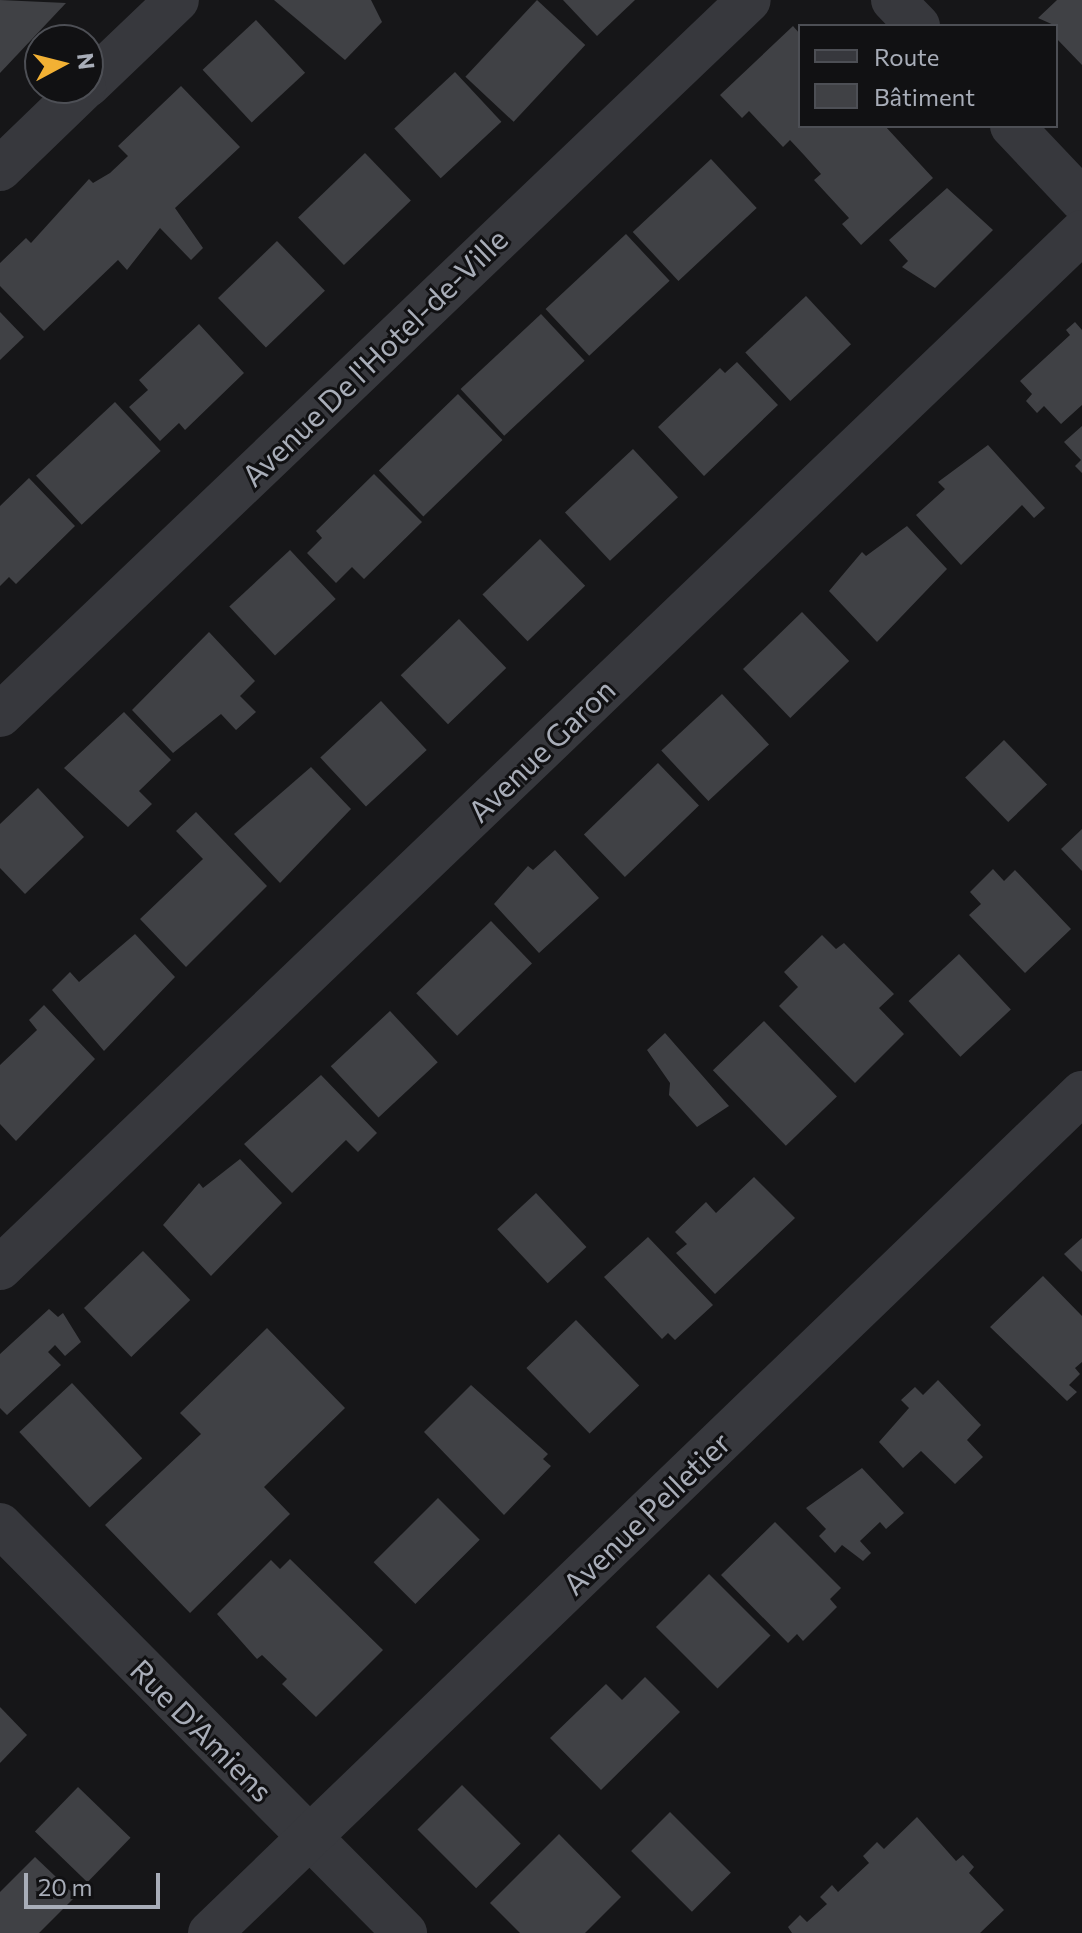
<!DOCTYPE html>
<meta charset="utf-8">
<style>
body{margin:0}
#map{position:relative;width:1082px;height:1933px;overflow:hidden;background:#161618;font-family:Commissioner,sans-serif}
div>[style]{position:absolute}
[style*='--x']{left:calc(var(--x)*1px);top:calc(var(--y)*1px);width:calc(var(--w)*1px);rotate:calc(var(--a)*1deg)}
.building>*{inset:0;background:#404145;transform-origin:0 0}
.minor>*{height:44px;margin:-22px;padding:0 22px;transform-origin:22px;border-radius:22px;background:#37383d}
span{translate:-50% -50%;white-space:nowrap;text-align:center;line-height:1.15;-webkit-text-stroke:6px #111113;paint-order:stroke}
.street-label{font-size:30px;color:#a8adb8}
.legend{position:absolute;left:798px;top:24px;width:260px;height:104px;box-sizing:border-box;background:#111113;border:2px solid #4d4f55;margin:0;padding:10px 14px;list-style:none;font-size:24px;color:#a8adb8}
.legend li{display:flex;align-items:center;gap:16px;height:40px}
.legend b{width:40px;border:2px solid #4d4f55}
.north{position:absolute;left:24px;top:24px;width:80px;height:80px;box-sizing:border-box;background:#111113;border:2px solid #4d4f55;border-radius:50%;rotate:83deg;font-size:22px;font-weight:700;line-height:32px;text-align:center;color:#a8adb8}
.north::after{content:'';display:block;margin:auto;width:28px;height:36px;background:#f2b134;clip-path:polygon(50% 0,100% 100%,50% 72%,0 100%)}
.scale{position:absolute;left:24px;top:1873px;width:136px;height:36px;box-sizing:border-box;border:4px solid #a8adb8;border-top:0;padding-left:10px;font-size:24px;line-height:28px;white-space:nowrap;color:#a8adb8;-webkit-text-stroke:6px #111113;paint-order:stroke}
</style>
<div id="map">
<div class="building">
<i style="clip-path:polygon(0 0,66px 3px,0 73px)"></i>
<i style="clip-path:polygon(274px 0,371px 0,382px 22px,345px 60px)"></i>
<i style="left:537px;top:0;width:66px;height:105px;rotate:43deg"></i>
<i style="clip-path:polygon(563px 0,635px 0,597px 36px)"></i>
<i style="clip-path:polygon(1057px 0,1082px 0,1082px 65px,1056px 38px,1056px 26px,1038px 18px)"></i>
<i style="left:256px;top:20px;width:72px;height:73px;rotate:47deg"></i>
<i style="clip-path:polygon(793px 26px,800px 34px,800px 126px,885px 126px,933px 178px,861px 245px,842px 224px,849px 218px,814px 180px,821px 174px,804px 155px,790px 140px,783px 147px,749px 111px,742px 118px,720px 95px)"></i>
<i style="left:455px;top:72px;width:68px;height:83px;rotate:47deg"></i>
<i style="clip-path:polygon(181px 86px,240px 147px,175px 208px,203px 248px,191px 260px,160px 228px,127px 270px,118px 260px,44px 331px,0 286px,0 263px,26px 238px,31px 243px,89px 179px,93px 183px,110px 173px,128px 156px,118px 146px)"></i>
<i style="left:365px;top:153px;width:66px;height:93px;rotate:46deg"></i>
<i style="left:711px;top:159px;width:67px;height:107px;rotate:47deg"></i>
<i style="clip-path:polygon(947px 188px,993px 230px,935px 288px,902px 267px,908px 261px,889px 240px)"></i>
<i style="left:626px;top:234px;width:64px;height:110px;rotate:47deg"></i>
<i style="left:277px;top:241px;width:69px;height:82px;rotate:46deg"></i>
<i style="left:806px;top:296px;width:66px;height:83px;rotate:47deg"></i>
<i style="clip-path:polygon(0 312px,24px 337px,0 360px)"></i>
<i style="left:541px;top:314px;width:64px;height:110px;rotate:47deg"></i>
<i style="clip-path:polygon(1075px 322px,1082px 330px,1082px 405px,1061px 424px,1044px 406px,1037px 413px,1026px 401px,1032px 394px,1020px 381px,1070px 335px,1066px 330px)"></i>
<i style="clip-path:polygon(199px 324px,244px 373px,185px 430px,179px 423px,160px 441px,129px 407px,148px 390px,139px 380px)"></i>
<i style="clip-path:polygon(737px 362px,778px 405px,704px 476px,658px 427px,720px 368px,725px 373px)"></i>
<i style="left:458px;top:394px;width:64px;height:110px;rotate:46deg"></i>
<i style="left:115px;top:402px;width:67px;height:108px;rotate:47deg"></i>
<i style="clip-path:polygon(1082px 426px,1082px 473px,1075px 466px,1081px 460px,1064px 442px)"></i>
<i style="clip-path:polygon(988px 445px,1045px 508px,1034px 518px,1022px 505px,961px 565px,916px 515px,945px 489px,938px 482px)"></i>
<i style="left:633px;top:449px;width:66px;height:93px;rotate:47deg"></i>
<i style="clip-path:polygon(374px 474px,422px 522px,364px 579px,352px 567px,336px 583px,307px 553px,322px 538px,316px 531px)"></i>
<i style="clip-path:polygon(29px 478px,75px 526px,16px 584px,9px 577px,0 586px,0 506px)"></i>
<i style="clip-path:polygon(907px 526px,947px 569px,877px 642px,829px 591px,862px 552px,866px 556px)"></i>
<i style="left:540px;top:539px;width:65px;height:80px;rotate:46deg"></i>
<i style="left:290px;top:550px;width:67px;height:83px;rotate:47deg"></i>
<i style="left:802px;top:612px;width:68px;height:82px;rotate:46deg"></i>
<i style="left:459px;top:619px;width:68px;height:81px;rotate:46deg"></i>
<i style="clip-path:polygon(209px 632px,255px 681px,240px 696px,256px 712px,236px 730px,221px 714px,173px 753px,132px 710px)"></i>
<i style="left:722px;top:694px;width:69px;height:83px;rotate:47deg"></i>
<i style="left:381px;top:701px;width:67px;height:83px;rotate:47deg"></i>
<i style="clip-path:polygon(124px 712px,171px 760px,139px 791px,152px 804px,128px 827px,64px 768px)"></i>
<i style="left:1004px;top:740px;width:62px;height:54px;rotate:46deg"></i>
<i style="left:658px;top:763px;width:59px;height:103px;rotate:46deg"></i>
<i style="clip-path:polygon(311px 767px,351px 809px,280px 883px,234px 834px)"></i>
<i style="clip-path:polygon(38px 788px,84px 837px,25px 894px,0 868px,0 824px)"></i>
<i style="clip-path:polygon(196px 812px,267px 886px,186px 967px,140px 919px,203px 859px,176px 831px)"></i>
<i style="clip-path:polygon(1082px 829px,1082px 871px,1061px 849px)"></i>
<i style="clip-path:polygon(555px 850px,599px 898px,539px 953px,494px 904px,528px 866px,533px 870px)"></i>
<i style="clip-path:polygon(993px 869px,1004px 881px,1015px 870px,1071px 929px,1025px 973px,969px 915px,981px 904px,970px 892px)"></i>
<i style="left:491px;top:921px;width:59px;height:104px;rotate:46deg"></i>
<i style="clip-path:polygon(135px 934px,175px 977px,104px 1051px,52px 990px,70px 972px,79px 982px)"></i>
<i style="clip-path:polygon(822px 935px,836px 949px,844px 943px,894px 994px,879px 1008px,904px 1034px,855px 1083px,779px 1006px,798px 987px,784px 972px)"></i>
<i style="left:959px;top:954px;width:76px;height:69px;rotate:47deg"></i>
<i style="clip-path:polygon(44px 1005px,95px 1059px,16px 1141px,0 1124px,0 1065px,37px 1030px,29px 1020px)"></i>
<i style="left:390px;top:1011px;width:70px;height:81px;rotate:47deg"></i>
<i style="left:764px;top:1021px;width:105px;height:71px;rotate:46deg"></i>
<i style="clip-path:polygon(665px 1033px,729px 1106px,697px 1127px,669px 1095px,670px 1083px,647px 1050px)"></i>
<i style="clip-path:polygon(321px 1075px,377px 1133px,358px 1152px,346px 1140px,292px 1193px,244px 1144px)"></i>
<i style="clip-path:polygon(240px 1159px,282px 1203px,211px 1276px,163px 1225px,199px 1183px,203px 1188px)"></i>
<i style="clip-path:polygon(754px 1177px,795px 1218px,715px 1294px,676px 1253px,687px 1244px,675px 1232px,706px 1202px,716px 1213px)"></i>
<i style="left:536px;top:1193px;width:74px;height:53px;rotate:47deg"></i>
<i style="clip-path:polygon(648px 1237px,713px 1305px,675px 1340px,668px 1333px,662px 1339px,604px 1277px)"></i>
<i style="clip-path:polygon(1082px 1238px,1082px 1272px,1064px 1254px)"></i>
<i style="left:143px;top:1251px;width:68px;height:82px;rotate:46deg"></i>
<i style="clip-path:polygon(1043px 1276px,1082px 1316px,1082px 1362px,1075px 1368px,1080px 1374px,1069px 1385px,1077px 1392px,1067px 1401px,990px 1327px)"></i>
<i style="clip-path:polygon(49px 1309px,58px 1317px,63px 1313px,81px 1342px,65px 1356px,55px 1345px,48px 1352px,61px 1365px,7px 1415px,0 1408px,0 1354px)"></i>
<i style="left:576px;top:1320px;width:91px;height:69px;rotate:46deg"></i>
<i style="clip-path:polygon(267px 1328px,345px 1408px,264px 1487px,290px 1514px,190px 1613px,105px 1525px,201px 1434px,180px 1413px)"></i>
<i style="clip-path:polygon(938px 1380px,981px 1425px,967px 1440px,983px 1457px,955px 1484px,921px 1451px,903px 1468px,879px 1442px,909px 1408px,901px 1400px,915px 1387px,923px 1395px)"></i>
<i style="left:72px;top:1383px;width:103px;height:72px;rotate:47deg"></i>
<i style="clip-path:polygon(471px 1385px,548px 1454px,543px 1459px,551px 1466px,504px 1515px,424px 1432px)"></i>
<i style="clip-path:polygon(862px 1468px,904px 1513px,886px 1529px,880px 1522px,860px 1541px,871px 1553px,863px 1561px,842px 1545px,835px 1553px,819px 1536px,826px 1529px,806px 1508px)"></i>
<i style="left:438px;top:1498px;width:59px;height:91px;rotate:45deg"></i>
<i style="clip-path:polygon(775px 1522px,841px 1588px,830px 1599px,837px 1607px,803px 1641px,797px 1634px,788px 1643px,721px 1575px)"></i>
<i style="clip-path:polygon(290px 1559px,383px 1650px,316px 1717px,282px 1684px,287px 1679px,262px 1655px,257px 1659px,217px 1614px,271px 1560px,280px 1569px)"></i>
<i style="left:709px;top:1574px;width:87px;height:75px;rotate:45deg"></i>
<i style="clip-path:polygon(645px 1677px,680px 1712px,601px 1790px,550px 1738px,606px 1684px,622px 1700px)"></i>
<i style="clip-path:polygon(0 1707px,27px 1735px,0 1763px)"></i>
<i style="left:462px;top:1785px;width:83px;height:63px;rotate:45deg"></i>
<i style="left:78px;top:1787px;width:73px;height:62px;rotate:44deg"></i>
<i style="left:670px;top:1812px;width:86px;height:55px;rotate:45deg"></i>
<i style="clip-path:polygon(917px 1817px,956px 1861px,963px 1855px,974px 1867px,969px 1873px,1004px 1910px,980px 1933px,792px 1933px,788px 1927px,800px 1915px,807px 1922px,827px 1904px,820px 1897px,832px 1885px,838px 1892px,869px 1863px,863px 1856px,877px 1842px,884px 1849px)"></i>
<i style="clip-path:polygon(559px 1834px,621px 1897px,585px 1933px,520px 1933px,490px 1903px)"></i>
<i style="clip-path:polygon(35px 1857px,76px 1896px,39px 1933px,0 1933px,0 1892px)"></i>
</div>
<div class="minor">
<i style="--x:893;--y:0;--w:36;--a:46"></i>
<i style="--x:88;--y:85;--w:123;--a:-43.7"></i>
<i style="--x:1012;--y:126;--w:102;--a:46.6"></i>
<i style="--x:0;--y:169;--w:117;--a:-44"></i>
<i style="--x:0;--y:715;--w:1035;--a:-43.67"></i>
<i style="--x:0;--y:1268;--w:1498;--a:-43.76"></i>
<i style="--x:0;--y:1525;--w:575;--a:45.21"></i>
<i style="--x:210;--y:1933;--w:1211;--a:-43.93"></i>
</div>
<div class="street-label">
<span style="left:374px;top:357px;rotate:-44deg">Avenue De l'Hotel-de-Ville</span>
<span style="left:541px;top:750px;rotate:-44deg">Avenue Garon</span>
<span style="left:646px;top:1513px;rotate:-44deg">Avenue Pelletier</span>
<span style="left:202px;top:1730px;rotate:45deg">Rue D'Amiens</span>
</div>
<ul class="legend">
<li><b style="height:10px;background:#37383d"></b>Route</li>
<li><b style="height:22px;background:#404145"></b>Bâtiment</li>
</ul>
<div class="north">N</div>
<div class="scale">20 m</div>
</div>
